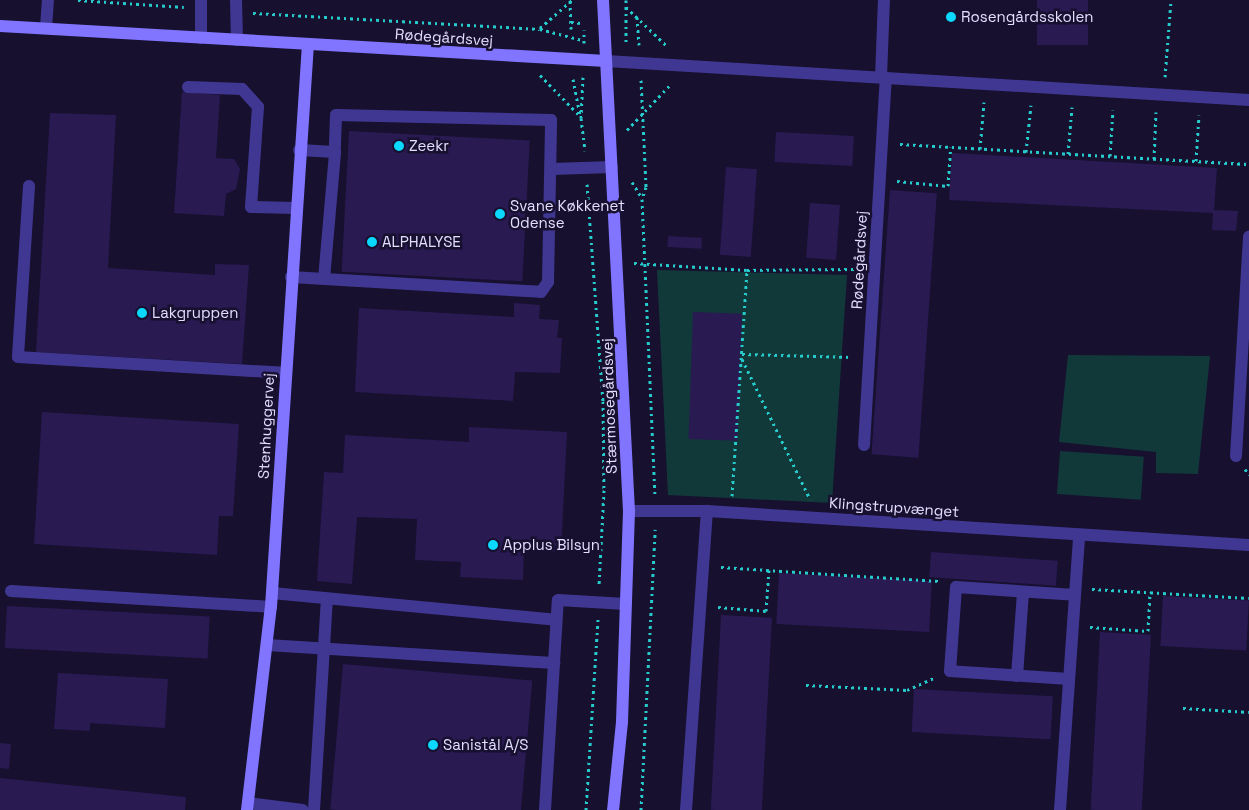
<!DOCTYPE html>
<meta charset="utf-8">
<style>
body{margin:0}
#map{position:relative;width:1249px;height:810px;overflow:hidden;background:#17102f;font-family:"Space Grotesk",sans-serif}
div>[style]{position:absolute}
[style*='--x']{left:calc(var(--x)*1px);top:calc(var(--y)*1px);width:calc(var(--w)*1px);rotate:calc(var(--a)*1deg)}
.green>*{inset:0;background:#12393a;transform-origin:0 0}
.building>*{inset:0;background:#291a52;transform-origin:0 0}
.path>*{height:3px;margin-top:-1.5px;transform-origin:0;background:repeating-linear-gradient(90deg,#26cbcb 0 2.5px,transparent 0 6.5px)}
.lane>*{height:12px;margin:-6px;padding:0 6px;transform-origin:6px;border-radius:6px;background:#403792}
.street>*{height:12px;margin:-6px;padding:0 6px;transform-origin:6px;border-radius:6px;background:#403792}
.secondary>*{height:12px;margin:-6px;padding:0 6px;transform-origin:6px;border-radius:6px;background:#8175ff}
.dots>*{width:14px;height:14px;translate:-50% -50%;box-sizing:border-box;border:2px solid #17102f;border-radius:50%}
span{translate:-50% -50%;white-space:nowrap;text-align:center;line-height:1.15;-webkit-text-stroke:5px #17102f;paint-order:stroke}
.poi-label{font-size:15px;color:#e4deff}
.left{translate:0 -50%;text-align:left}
.street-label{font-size:15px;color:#e4deff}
</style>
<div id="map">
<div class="green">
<i style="clip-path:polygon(657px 270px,847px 275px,832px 503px,668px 495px)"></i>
<i style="clip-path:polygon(1068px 355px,1210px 356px,1198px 474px,1156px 473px,1156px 452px,1059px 442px)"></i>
<i style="left:1060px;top:451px;width:84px;height:43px;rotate:4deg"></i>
</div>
<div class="building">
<i style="left:1037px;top:0;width:51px;height:45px"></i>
<i style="clip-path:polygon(182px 92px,220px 95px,216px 158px,234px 159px,240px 169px,236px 189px,226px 194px,224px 216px,174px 213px)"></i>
<i style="clip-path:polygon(50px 113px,116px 115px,108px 268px,215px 275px,215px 264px,249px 265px,242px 364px,36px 352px)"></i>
<i style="left:349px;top:131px;width:181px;height:141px;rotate:3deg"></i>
<i style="left:776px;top:132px;width:78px;height:30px;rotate:3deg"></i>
<i style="clip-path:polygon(952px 153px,1217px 168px,1214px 210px,1238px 211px,1236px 231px,1212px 230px,1213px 213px,949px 200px)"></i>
<i style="left:726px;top:167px;width:31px;height:88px;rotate:4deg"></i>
<i style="left:890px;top:190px;width:47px;height:265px;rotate:4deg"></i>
<i style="left:810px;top:203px;width:30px;height:55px;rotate:4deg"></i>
<i style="left:668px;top:236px;width:34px;height:11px;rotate:3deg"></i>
<i style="clip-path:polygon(514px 303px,540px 305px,539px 319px,559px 320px,557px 338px,562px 338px,560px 373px,515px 372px,513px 401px,355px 392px,359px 308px,514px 317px)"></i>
<i style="left:693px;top:312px;width:49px;height:127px;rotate:2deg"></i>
<i style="clip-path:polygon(42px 412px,239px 424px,233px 516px,219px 516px,217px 555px,34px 544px)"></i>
<i style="clip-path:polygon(469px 427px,567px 432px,561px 552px,524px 550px,523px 580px,460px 577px,461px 562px,415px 560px,417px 519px,357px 517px,352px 584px,317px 581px,324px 472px,343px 473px,345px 435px,469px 442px)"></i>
<i style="left:931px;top:552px;width:127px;height:25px;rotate:4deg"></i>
<i style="left:779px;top:573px;width:153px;height:51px;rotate:3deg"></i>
<i style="left:1163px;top:596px;width:86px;height:50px;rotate:3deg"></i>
<i style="left:7px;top:606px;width:203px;height:42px;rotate:3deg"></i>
<i style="left:721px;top:615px;width:51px;height:195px;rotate:3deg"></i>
<i style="left:1100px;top:632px;width:51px;height:178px;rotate:3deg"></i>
<i style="left:343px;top:664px;width:190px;height:146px;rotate:5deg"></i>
<i style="clip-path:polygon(58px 673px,168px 679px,165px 728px,90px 723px,90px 731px,54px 729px)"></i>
<i style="left:914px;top:689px;width:139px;height:43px;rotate:3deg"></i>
<i style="clip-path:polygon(0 743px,11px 744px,9px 769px,0 768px)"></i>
<i style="clip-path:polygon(0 778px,186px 797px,185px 810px,0 810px)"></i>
</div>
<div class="path">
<i style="--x:78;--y:0;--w:106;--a:3.8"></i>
<i style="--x:626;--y:0;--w:44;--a:90"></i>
<i style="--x:570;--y:1;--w:28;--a:88"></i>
<i style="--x:626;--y:7;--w:57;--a:43.6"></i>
<i style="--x:253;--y:13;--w:287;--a:3.2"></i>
<i style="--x:540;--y:29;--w:43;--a:14.7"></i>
<i style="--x:637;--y:17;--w:28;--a:86"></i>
<i style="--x:571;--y:22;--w:10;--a:6"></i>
<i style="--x:540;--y:28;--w:43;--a:-41.2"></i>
<i style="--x:584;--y:43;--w:13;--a:-90"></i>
<i style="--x:540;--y:75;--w:59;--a:45.7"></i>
<i style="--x:583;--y:77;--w:41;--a:92.8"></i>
<i style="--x:581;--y:118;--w:33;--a:83"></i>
<i style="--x:1165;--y:77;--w:77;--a:-85.5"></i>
<i style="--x:573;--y:79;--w:37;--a:79"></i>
<i style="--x:641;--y:80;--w:107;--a:87.3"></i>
<i style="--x:646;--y:187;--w:13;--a:108"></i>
<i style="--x:642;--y:199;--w:296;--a:87.5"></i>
<i style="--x:627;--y:130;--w:64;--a:-46.3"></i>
<i style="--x:900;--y:144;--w:350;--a:3.3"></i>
<i style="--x:980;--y:149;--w:47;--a:-85.1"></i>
<i style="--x:1026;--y:152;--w:47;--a:-83.9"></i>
<i style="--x:1068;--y:154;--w:47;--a:-85.1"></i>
<i style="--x:1110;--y:156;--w:46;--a:-86.3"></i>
<i style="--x:1154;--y:159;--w:47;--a:-87.6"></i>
<i style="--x:1196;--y:161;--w:46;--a:-86.3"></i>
<i style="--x:897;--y:181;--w:51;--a:5.6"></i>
<i style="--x:948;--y:186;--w:39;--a:-86"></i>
<i style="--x:632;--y:182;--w:19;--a:58"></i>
<i style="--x:587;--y:184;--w:218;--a:85.8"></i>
<i style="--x:603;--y:401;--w:89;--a:89.4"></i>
<i style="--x:604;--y:490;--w:95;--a:93"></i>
<i style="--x:634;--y:263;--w:113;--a:3.5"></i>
<i style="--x:747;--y:270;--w:111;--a:-0.5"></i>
<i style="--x:742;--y:354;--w:110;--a:1.6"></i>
<i style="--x:742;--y:359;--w:156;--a:64.1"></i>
<i style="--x:1245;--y:469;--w:7;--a:56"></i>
<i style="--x:732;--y:496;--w:226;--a:-86.2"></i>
<i style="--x:721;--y:567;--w:218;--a:3.7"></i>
<i style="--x:1092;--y:589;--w:157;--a:3.3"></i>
<i style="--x:718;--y:607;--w:48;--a:4.8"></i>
<i style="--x:766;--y:611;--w:41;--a:-85.8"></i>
<i style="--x:1090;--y:627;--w:58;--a:3.9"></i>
<i style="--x:1148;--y:631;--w:39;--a:-87"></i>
<i style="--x:806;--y:685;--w:101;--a:2.8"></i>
<i style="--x:907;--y:690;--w:32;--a:-24"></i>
<i style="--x:1183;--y:708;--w:66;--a:3.5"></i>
<i style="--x:586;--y:810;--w:191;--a:-86.4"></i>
<i style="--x:641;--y:810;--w:281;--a:-87.1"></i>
</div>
<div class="lane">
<i style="--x:236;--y:0;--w:40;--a:88.6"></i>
<i style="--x:46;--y:28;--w:28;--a:-86"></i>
<i style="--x:201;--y:38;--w:38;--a:-90"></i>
<i style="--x:881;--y:77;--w:77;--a:-87.8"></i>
<i style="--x:188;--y:87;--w:54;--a:2.1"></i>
<i style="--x:242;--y:89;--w:24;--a:48"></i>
<i style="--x:258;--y:107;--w:100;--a:94"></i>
<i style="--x:251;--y:207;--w:45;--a:1.3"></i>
<i style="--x:552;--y:169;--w:60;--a:-1.9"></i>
<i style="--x:29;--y:186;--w:171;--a:93.7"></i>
<i style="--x:18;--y:357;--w:267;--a:3.4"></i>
<i style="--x:291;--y:277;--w:250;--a:3.4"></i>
<i style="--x:541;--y:292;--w:12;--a:-55"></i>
<i style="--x:548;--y:282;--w:162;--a:-88.9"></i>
<i style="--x:551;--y:120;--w:215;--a:-178.7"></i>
<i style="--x:336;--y:115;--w:37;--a:92"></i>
<i style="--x:335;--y:152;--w:36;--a:-177"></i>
<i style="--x:324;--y:279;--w:127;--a:-85"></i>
<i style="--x:11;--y:591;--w:260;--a:3.5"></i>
<i style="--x:272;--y:593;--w:285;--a:5.4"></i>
<i style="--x:267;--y:645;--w:288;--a:3.6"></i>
<i style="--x:1017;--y:676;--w:84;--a:-85.9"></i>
<i style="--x:1069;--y:679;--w:119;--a:-176.2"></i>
<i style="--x:950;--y:671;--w:84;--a:-85.9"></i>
<i style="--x:956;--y:587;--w:119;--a:3.8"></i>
<i style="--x:248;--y:803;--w:55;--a:7.3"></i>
<i style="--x:314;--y:810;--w:211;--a:-86.5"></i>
<i style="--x:545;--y:810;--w:210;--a:-86.5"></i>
<i style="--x:558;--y:600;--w:68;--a:3.4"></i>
</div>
<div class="street">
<i style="--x:606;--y:61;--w:644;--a:3.47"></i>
<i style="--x:864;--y:445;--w:368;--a:-86.6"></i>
<i style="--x:1236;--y:456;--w:220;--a:-86.6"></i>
<i style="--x:629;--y:511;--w:78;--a:0"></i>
<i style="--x:707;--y:511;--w:543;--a:3.59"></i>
<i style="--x:686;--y:810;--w:300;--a:-86"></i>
<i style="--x:1060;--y:810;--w:276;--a:-86"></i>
</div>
<div class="secondary">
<i style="--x:603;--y:0;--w:512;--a:87.09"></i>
<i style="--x:629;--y:511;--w:211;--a:91.9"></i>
<i style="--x:622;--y:722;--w:88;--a:95.8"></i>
<i style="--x:0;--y:26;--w:607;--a:3.31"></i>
<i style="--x:247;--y:810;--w:204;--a:-83.3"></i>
<i style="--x:271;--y:607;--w:564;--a:-86.24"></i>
</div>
<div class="dots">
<i style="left:951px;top:17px;background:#0ad8ff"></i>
<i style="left:399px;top:146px;background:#0ad8ff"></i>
<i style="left:500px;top:214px;background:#0ad8ff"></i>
<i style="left:372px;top:242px;background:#0ad8ff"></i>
<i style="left:142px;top:313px;background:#0ad8ff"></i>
<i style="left:493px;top:545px;background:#0ad8ff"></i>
<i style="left:433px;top:745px;background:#0ad8ff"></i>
</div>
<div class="poi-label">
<span class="left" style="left:961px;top:17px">Rosengårdsskolen</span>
<span class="left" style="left:409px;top:146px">Zeekr</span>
<span class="left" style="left:510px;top:214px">Svane Køkkenet<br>Odense</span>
<span class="left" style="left:382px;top:242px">ALPHALYSE</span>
<span class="left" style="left:152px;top:313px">Lakgruppen</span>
<span class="left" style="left:503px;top:545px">Applus Bilsyn</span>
<span class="left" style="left:443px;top:745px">Sanistål A/S</span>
</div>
<div class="street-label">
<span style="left:444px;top:37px;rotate:4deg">Rødegårdsvej</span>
<span style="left:859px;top:260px;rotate:-87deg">Rødegårdsvej</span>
<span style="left:609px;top:406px;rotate:-92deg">Stærmosegårdsvej</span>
<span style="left:266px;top:426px;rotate:-87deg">Stenhuggervej</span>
<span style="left:894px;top:507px;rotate:4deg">Klingstrupvænget</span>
</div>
</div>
